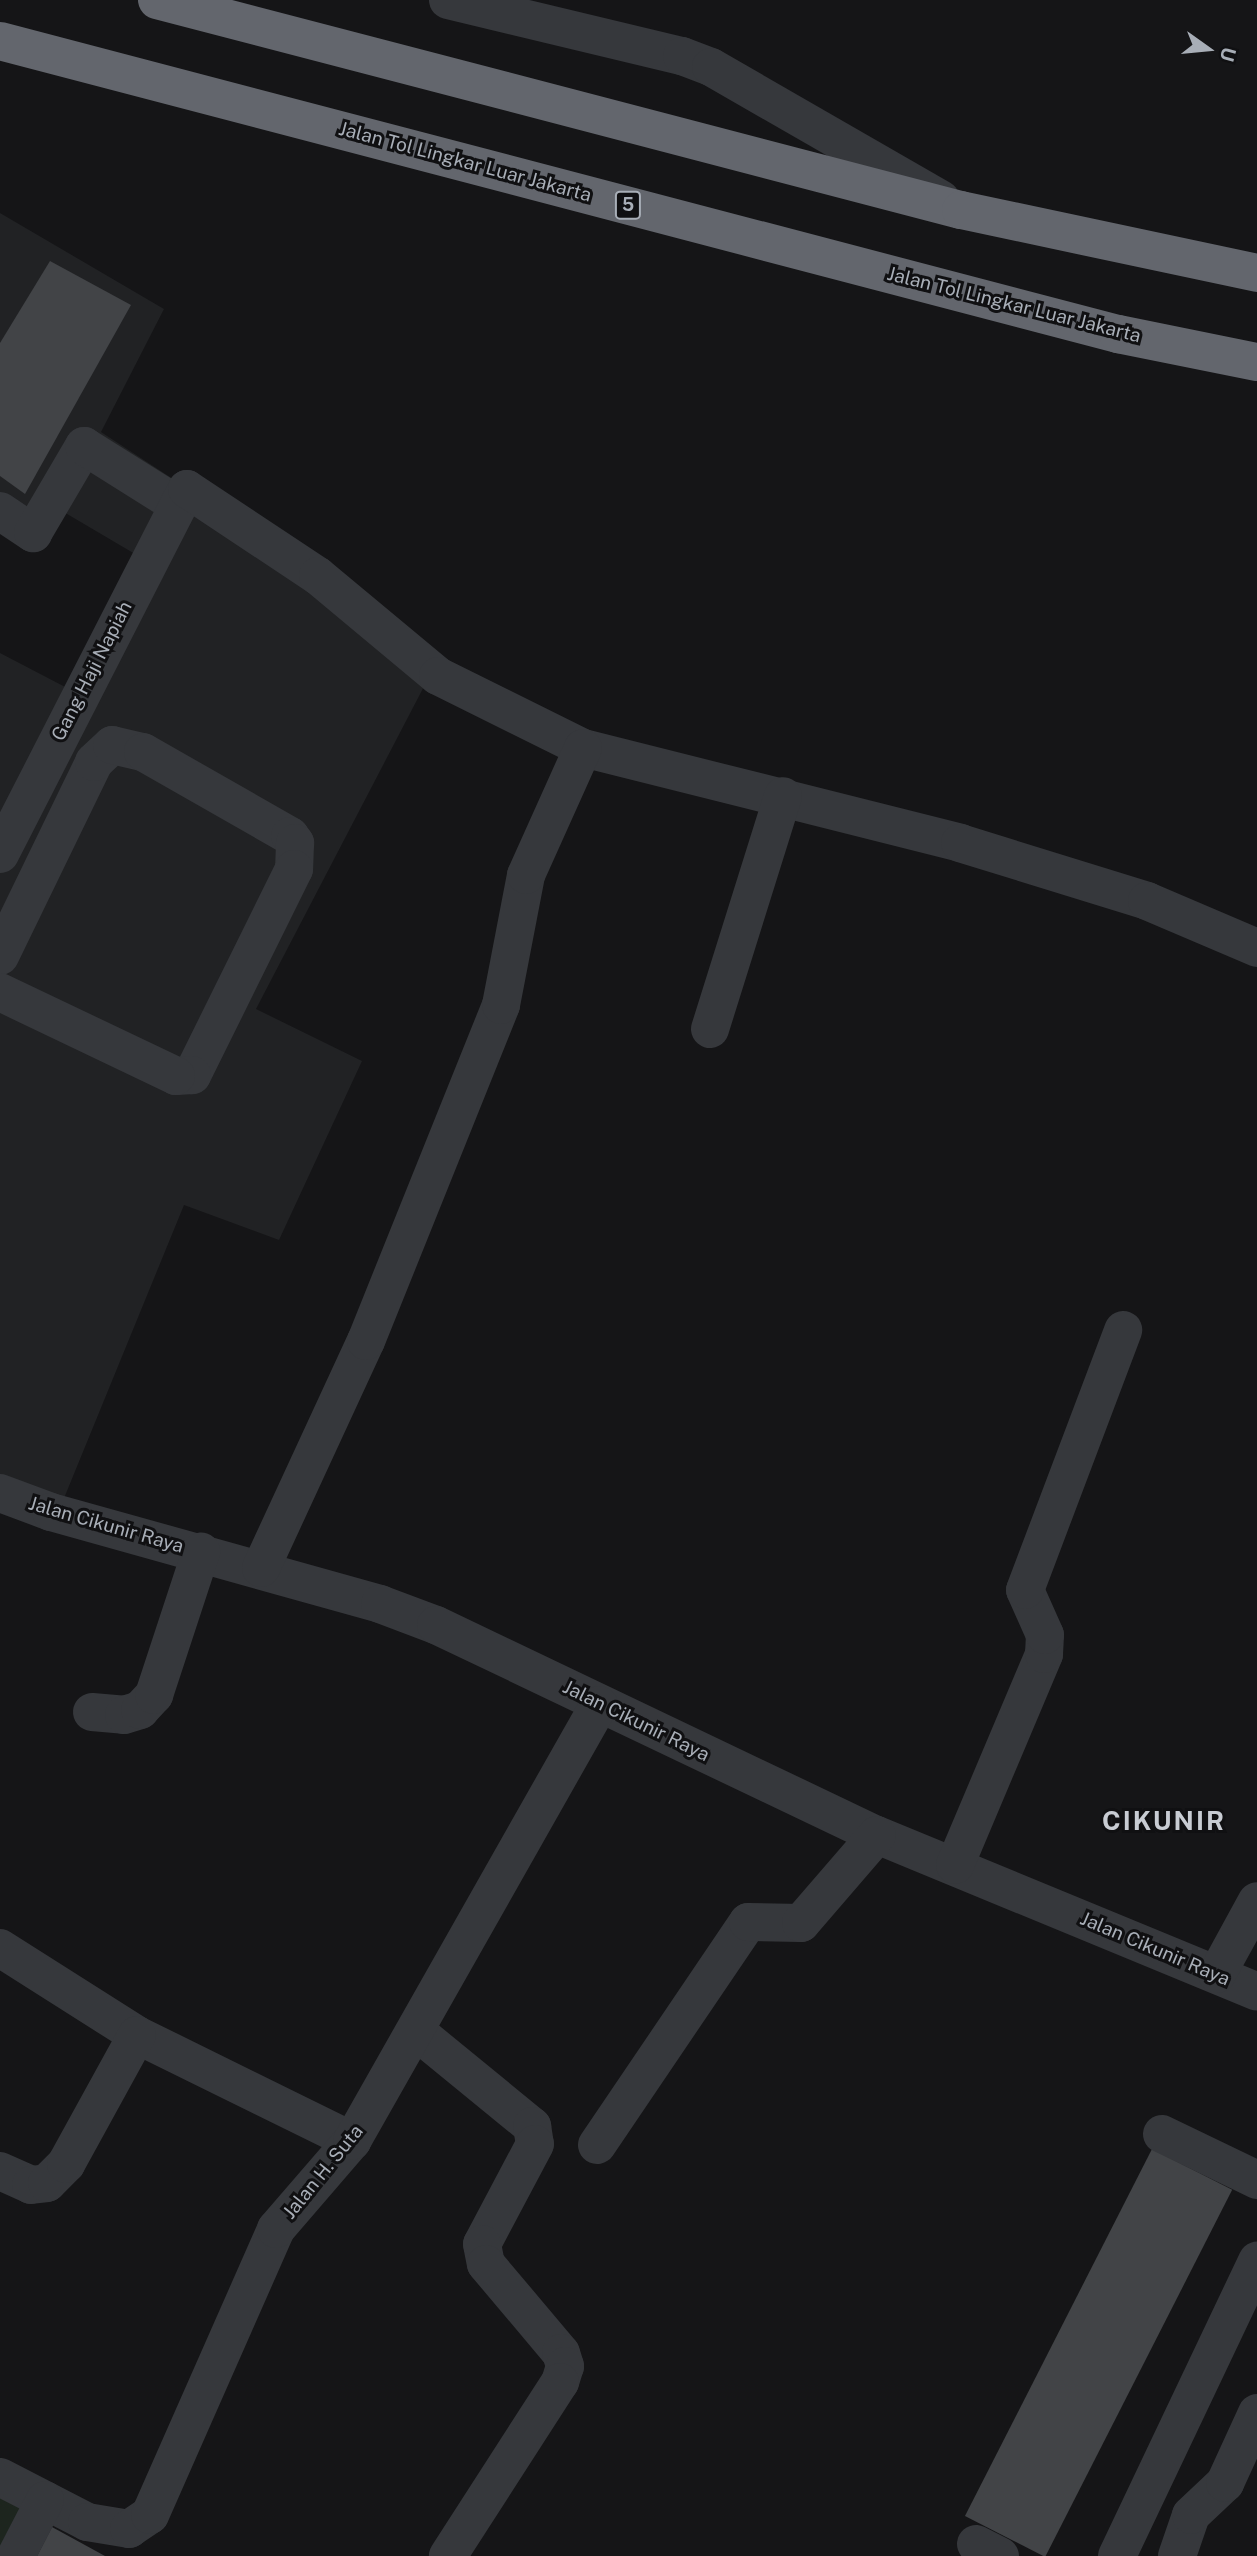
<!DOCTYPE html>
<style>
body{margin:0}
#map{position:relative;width:1257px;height:2556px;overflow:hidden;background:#151517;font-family:"Public Sans",sans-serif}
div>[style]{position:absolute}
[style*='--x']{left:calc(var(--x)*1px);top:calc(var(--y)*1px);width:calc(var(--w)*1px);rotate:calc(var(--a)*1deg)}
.built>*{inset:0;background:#212224}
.green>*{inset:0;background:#1d251e}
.building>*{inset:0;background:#424447;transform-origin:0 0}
.minor>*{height:38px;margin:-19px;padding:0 19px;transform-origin:19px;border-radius:19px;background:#36383c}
.highway>*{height:38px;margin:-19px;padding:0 19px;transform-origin:19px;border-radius:19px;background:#63666d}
span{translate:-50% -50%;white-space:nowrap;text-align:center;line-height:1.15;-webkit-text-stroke:6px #101012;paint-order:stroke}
.shield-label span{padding:2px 5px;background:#101012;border:2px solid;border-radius:5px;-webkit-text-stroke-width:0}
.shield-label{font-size:18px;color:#a8aeb7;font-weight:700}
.street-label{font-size:19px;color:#a8aeb7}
.district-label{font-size:26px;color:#c8ccd3;font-weight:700;letter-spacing:2px}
.north{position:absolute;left:1173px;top:14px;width:70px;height:70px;-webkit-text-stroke:5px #101012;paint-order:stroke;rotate:105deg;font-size:19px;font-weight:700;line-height:28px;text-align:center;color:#a8aeb7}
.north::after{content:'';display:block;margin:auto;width:24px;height:32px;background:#a8aeb7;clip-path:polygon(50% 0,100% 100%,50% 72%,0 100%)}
</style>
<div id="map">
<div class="built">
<i style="clip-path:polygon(0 213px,164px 309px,101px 432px,173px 479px,135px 554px,62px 511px,43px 550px,5px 525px,0 533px)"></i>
<i style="clip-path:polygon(196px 498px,430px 675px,256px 1009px,362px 1061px,279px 1240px,184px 1205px,60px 1508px,0 1481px,0 653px,94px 702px)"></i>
</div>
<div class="green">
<i style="clip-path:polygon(0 2493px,27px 2510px,0 2556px)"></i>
</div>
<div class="building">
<i style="clip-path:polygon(50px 261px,131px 305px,25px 494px,0 476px,0 343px)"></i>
<i style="left:1152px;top:2149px;width:90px;height:412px;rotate:27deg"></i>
<i style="clip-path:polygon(52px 2527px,105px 2556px,37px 2556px)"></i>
</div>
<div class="minor">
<i style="--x:448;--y:0;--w:241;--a:13.5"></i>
<i style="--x:682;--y:56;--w:31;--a:21"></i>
<i style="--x:711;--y:67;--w:265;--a:29.9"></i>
<i style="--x:0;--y:511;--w:40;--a:34"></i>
<i style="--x:33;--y:533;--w:101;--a:-59.6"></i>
<i style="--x:84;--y:446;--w:111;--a:32.1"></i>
<i style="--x:0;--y:854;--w:410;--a:-62.9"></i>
<i style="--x:187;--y:489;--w:157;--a:33.6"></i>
<i style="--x:318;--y:576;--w:156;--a:39.8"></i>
<i style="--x:438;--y:676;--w:162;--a:26.4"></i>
<i style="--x:583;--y:748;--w:389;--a:14.1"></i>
<i style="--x:960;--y:843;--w:196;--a:17.2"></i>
<i style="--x:1147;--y:901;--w:120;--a:23.1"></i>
<i style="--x:0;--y:956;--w:216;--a:-64.1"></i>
<i style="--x:94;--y:762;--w:25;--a:-43"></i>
<i style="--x:112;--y:745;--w:32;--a:13"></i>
<i style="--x:143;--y:752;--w:169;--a:29.7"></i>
<i style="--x:290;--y:836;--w:9;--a:54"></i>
<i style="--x:295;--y:843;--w:26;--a:92"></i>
<i style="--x:294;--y:869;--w:230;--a:116.3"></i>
<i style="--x:192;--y:1075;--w:16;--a:176"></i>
<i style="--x:176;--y:1076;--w:195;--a:-154.5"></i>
<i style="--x:710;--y:1029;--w:244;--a:-72.6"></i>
<i style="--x:0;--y:1493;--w:54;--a:20.4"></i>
<i style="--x:51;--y:1512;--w:342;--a:15.6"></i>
<i style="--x:380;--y:1604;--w:60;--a:20.6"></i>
<i style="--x:436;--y:1625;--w:488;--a:25.5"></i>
<i style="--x:877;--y:1835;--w:411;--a:22.4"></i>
<i style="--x:261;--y:1568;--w:250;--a:-65.2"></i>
<i style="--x:366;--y:1341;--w:362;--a:-68.1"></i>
<i style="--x:501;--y:1005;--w:132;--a:-79.1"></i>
<i style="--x:526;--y:875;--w:139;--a:-65.8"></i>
<i style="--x:92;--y:1712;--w:32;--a:5"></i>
<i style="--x:124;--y:1715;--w:17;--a:-17"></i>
<i style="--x:140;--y:1710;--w:21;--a:-47"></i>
<i style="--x:154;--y:1695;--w:151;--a:-71.8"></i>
<i style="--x:955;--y:1865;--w:229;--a:-67.1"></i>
<i style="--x:1044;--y:1654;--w:19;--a:-87"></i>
<i style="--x:1045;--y:1635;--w:49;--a:-114"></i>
<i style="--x:1025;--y:1590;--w:278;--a:-69.3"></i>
<i style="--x:0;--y:1948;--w:162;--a:32.4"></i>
<i style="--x:137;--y:2035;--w:240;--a:26.2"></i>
<i style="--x:1217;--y:1974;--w:83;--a:-61.3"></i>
<i style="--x:417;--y:2032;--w:149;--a:39.3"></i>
<i style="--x:532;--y:2126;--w:18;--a:81"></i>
<i style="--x:535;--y:2144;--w:113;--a:117.9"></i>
<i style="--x:482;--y:2244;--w:20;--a:79"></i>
<i style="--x:486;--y:2264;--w:116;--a:49.9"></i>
<i style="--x:561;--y:2353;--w:14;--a:73"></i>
<i style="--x:565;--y:2366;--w:17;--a:107"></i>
<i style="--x:560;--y:2382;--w:207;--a:122.8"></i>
<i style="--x:1162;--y:2134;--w:106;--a:25.8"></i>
<i style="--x:597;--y:2145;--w:269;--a:-55.9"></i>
<i style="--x:748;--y:1922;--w:53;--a:1.1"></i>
<i style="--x:801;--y:1923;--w:116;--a:-49.2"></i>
<i style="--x:0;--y:2171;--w:34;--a:24"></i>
<i style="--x:31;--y:2185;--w:16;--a:-7"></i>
<i style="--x:47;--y:2183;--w:27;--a:-45"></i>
<i style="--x:66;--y:2164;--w:147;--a:-61.2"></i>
<i style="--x:0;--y:2477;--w:98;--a:27.3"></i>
<i style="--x:87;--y:2522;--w:43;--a:9.5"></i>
<i style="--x:129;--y:2529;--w:25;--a:-34"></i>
<i style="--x:150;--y:2515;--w:313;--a:-66.2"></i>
<i style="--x:276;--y:2229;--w:116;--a:-49.2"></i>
<i style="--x:352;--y:2141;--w:501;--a:-60.47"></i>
<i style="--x:976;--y:2544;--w:27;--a:27"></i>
<i style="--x:16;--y:2556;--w:63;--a:-62.6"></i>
<i style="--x:1117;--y:2556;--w:327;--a:-64.6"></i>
<i style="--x:1177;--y:2556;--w:43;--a:-71.1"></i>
<i style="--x:1191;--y:2515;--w:47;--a:-43.3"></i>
<i style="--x:1225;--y:2483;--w:77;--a:-65.4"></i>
</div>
<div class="highway">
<i style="--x:157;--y:0;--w:831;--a:14.64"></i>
<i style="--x:961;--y:210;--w:303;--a:12"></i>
<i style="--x:0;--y:41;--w:1156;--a:14.69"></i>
<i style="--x:1118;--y:334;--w:142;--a:11.4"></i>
</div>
<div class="shield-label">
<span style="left:628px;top:205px">5</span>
</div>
<div class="street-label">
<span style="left:465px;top:162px;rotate:15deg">Jalan Tol Lingkar Luar Jakarta</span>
<span style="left:1014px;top:305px;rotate:14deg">Jalan Tol Lingkar Luar Jakarta</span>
<span style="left:92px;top:671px;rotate:-63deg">Gang Haji Napiah</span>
<span style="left:106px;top:1525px;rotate:16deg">Jalan Cikunir Raya</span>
<span style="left:636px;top:1721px;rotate:26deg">Jalan Cikunir Raya</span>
<span style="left:1155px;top:1949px;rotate:23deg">Jalan Cikunir Raya</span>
<span style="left:323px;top:2172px;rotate:-51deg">Jalan H. Suta</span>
</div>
<div class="district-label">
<span style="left:1164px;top:1821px">CIKUNIR</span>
</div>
<div class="north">U</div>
</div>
